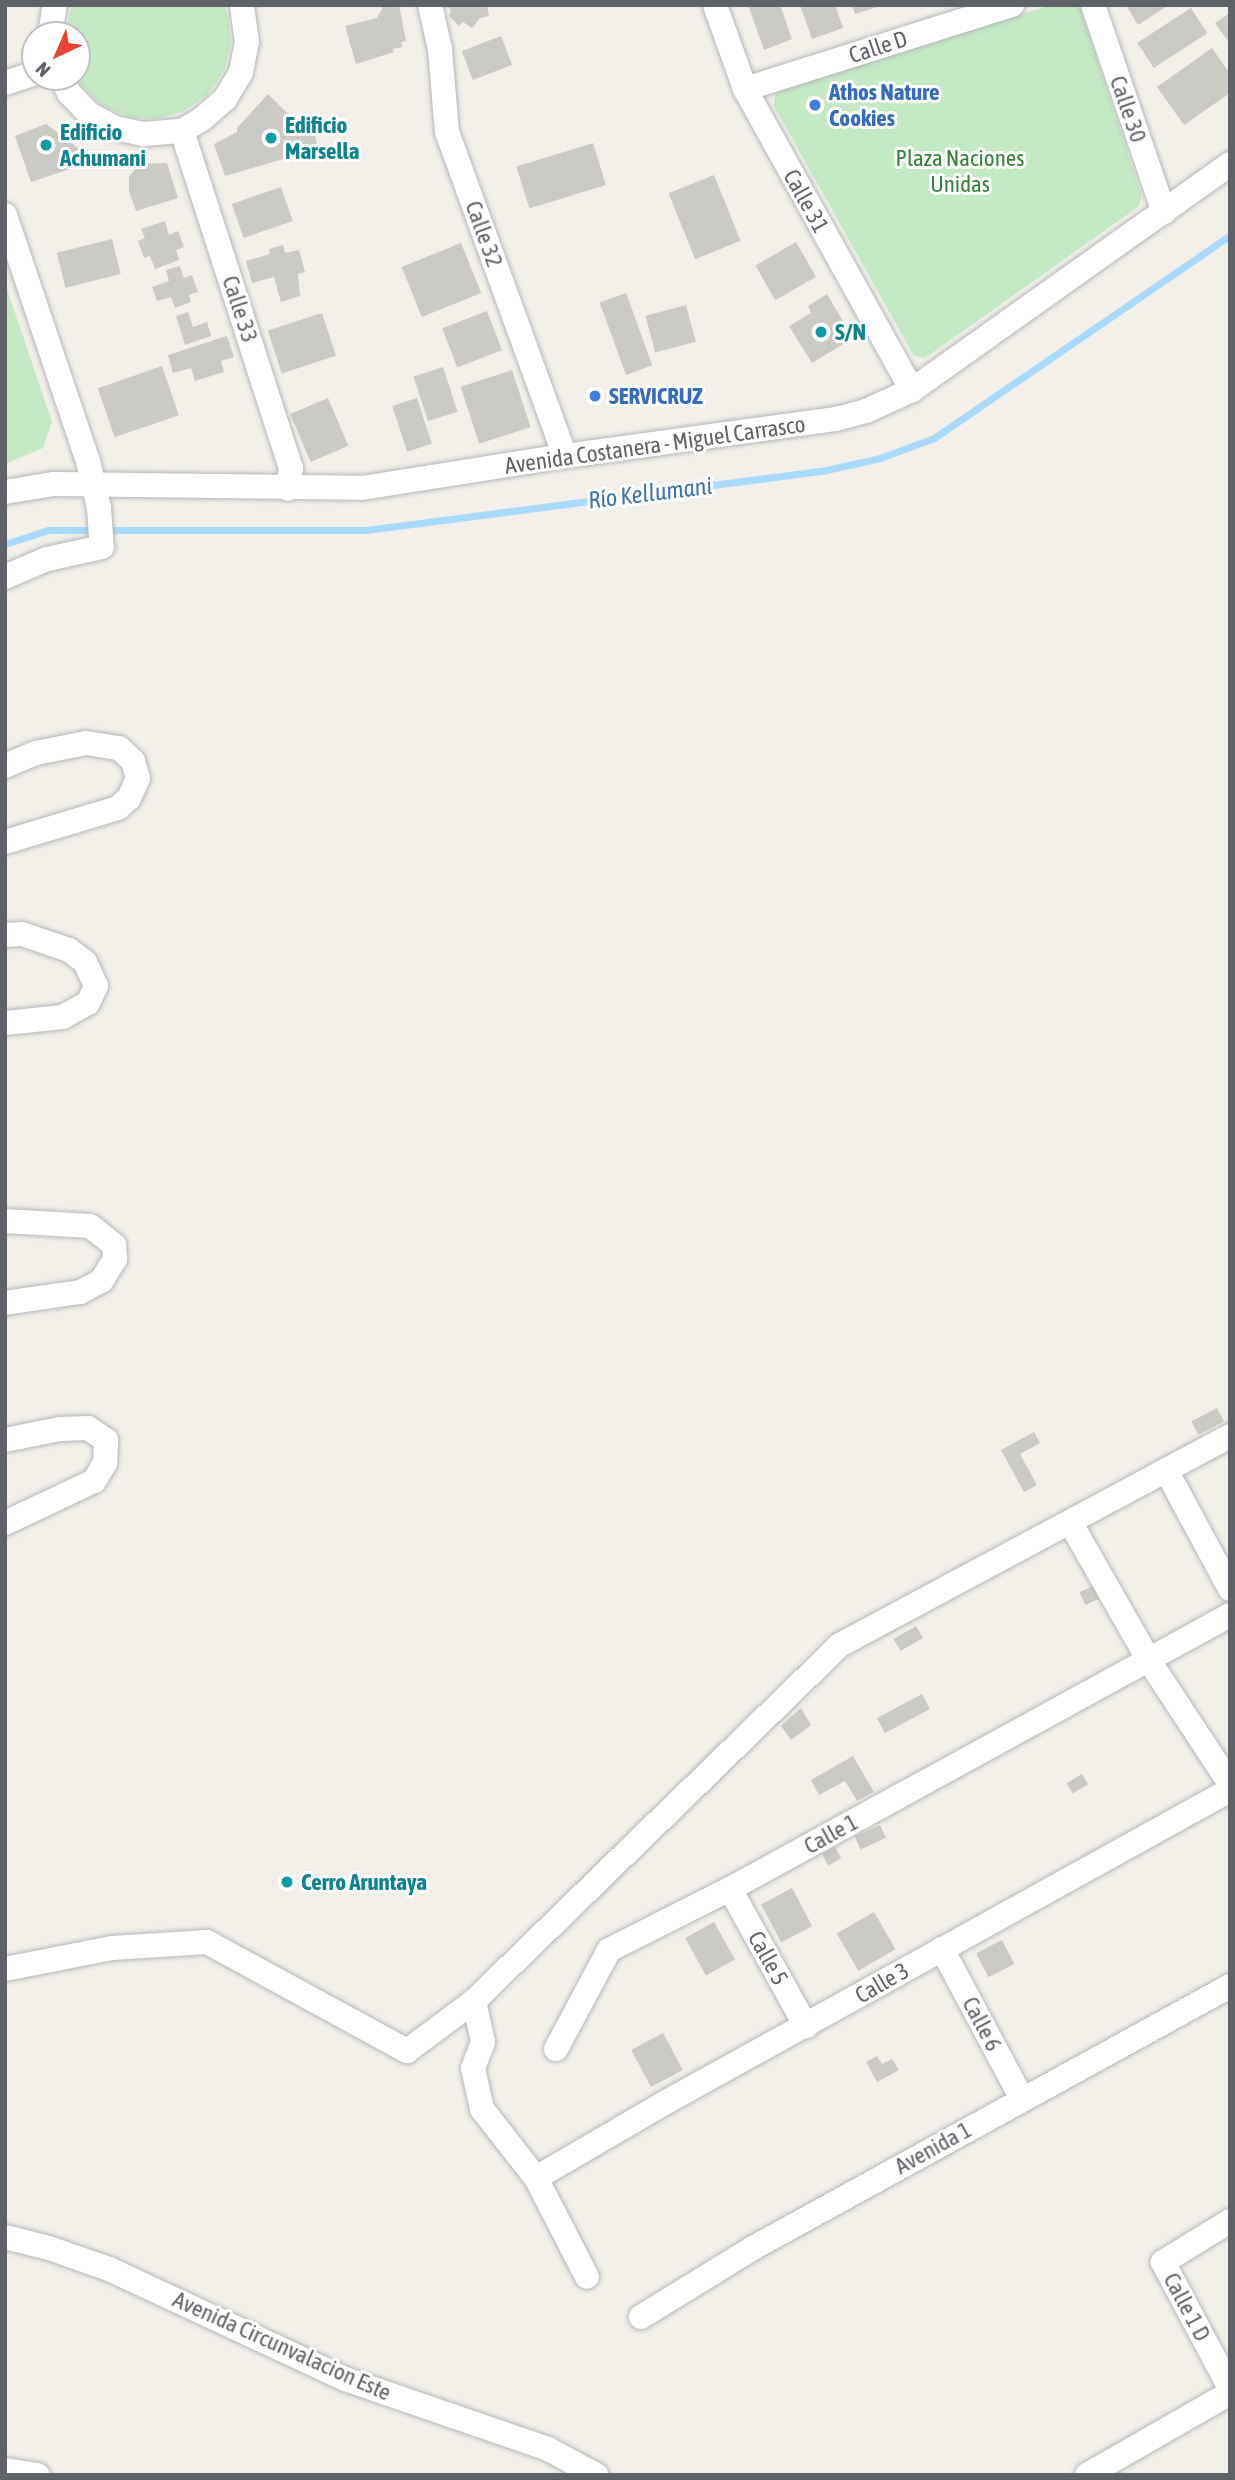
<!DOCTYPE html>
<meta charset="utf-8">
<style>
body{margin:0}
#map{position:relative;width:1235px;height:2480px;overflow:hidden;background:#f1efe8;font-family:"Asap Condensed",sans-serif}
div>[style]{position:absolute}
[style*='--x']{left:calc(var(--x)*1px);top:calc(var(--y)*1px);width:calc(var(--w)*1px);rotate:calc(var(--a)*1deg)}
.green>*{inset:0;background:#c5e8c5}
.stream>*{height:7px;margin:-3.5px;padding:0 3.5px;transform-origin:3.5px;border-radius:3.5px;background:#aadaff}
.building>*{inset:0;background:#cccac5;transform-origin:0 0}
.roads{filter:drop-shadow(0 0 2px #b5b8bc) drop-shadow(0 0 2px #b5b8bc)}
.minor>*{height:24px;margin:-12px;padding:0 12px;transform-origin:12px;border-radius:12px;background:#fff}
.dots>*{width:19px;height:19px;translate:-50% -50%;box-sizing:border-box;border:4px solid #fff;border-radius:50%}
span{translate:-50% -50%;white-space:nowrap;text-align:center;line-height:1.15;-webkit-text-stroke:6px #fff;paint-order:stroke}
.street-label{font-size:23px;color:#5f6368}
.shop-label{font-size:23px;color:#366cbe;font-weight:700}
.left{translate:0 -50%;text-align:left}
.culture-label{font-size:23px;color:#0d838f;font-weight:700}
.park-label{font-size:23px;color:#348238}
.water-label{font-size:24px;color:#4174aa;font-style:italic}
.frame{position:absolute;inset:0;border:7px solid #5f6368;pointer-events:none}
.north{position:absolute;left:21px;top:21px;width:70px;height:70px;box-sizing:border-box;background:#fff;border:2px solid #bfc1c3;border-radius:50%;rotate:224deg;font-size:19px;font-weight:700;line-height:28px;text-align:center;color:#5f6368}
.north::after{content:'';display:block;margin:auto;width:24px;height:32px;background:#ea4335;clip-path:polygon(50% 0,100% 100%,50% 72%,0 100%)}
</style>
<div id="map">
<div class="green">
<i style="clip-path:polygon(72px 5px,224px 5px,228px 15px,231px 44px,224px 71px,207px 95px,184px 111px,157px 119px,128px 117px,102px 105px,82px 86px,77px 76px,77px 35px,65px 34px)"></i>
<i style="clip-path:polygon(1051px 5px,1079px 5px,1142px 196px,1138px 207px,925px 358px,914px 356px,774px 106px,775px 95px,781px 88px)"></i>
<i style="clip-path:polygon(5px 283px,52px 422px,43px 448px,5px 464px)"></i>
</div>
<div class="stream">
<i style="--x:5;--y:544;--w:45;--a:-18"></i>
<i style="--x:48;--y:530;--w:318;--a:0"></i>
<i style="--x:366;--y:530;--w:464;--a:-7.4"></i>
<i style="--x:826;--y:470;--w:55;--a:-12.5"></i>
<i style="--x:880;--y:458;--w:58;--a:-20.3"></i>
<i style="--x:934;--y:438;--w:359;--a:-34.4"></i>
</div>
<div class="building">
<i style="clip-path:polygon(384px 5px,399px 5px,406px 41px,401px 42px,402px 47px,393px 49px,394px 52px,356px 64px,345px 26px,377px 18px)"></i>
<i style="clip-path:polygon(446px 5px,487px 5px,489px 16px,480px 18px,472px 28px,463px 22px,459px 26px,449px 16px,451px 10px)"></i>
<i style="clip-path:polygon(748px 5px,780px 5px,792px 39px,764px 50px)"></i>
<i style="clip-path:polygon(800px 5px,835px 5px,843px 28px,812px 39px)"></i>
<i style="clip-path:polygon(852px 5px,880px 5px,880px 6px,855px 14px)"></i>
<i style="clip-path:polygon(1126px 5px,1169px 5px,1138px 25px)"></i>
<i style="left:1191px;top:8px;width:30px;height:64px;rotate:57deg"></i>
<i style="clip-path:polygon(1230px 13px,1230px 44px,1215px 23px)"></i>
<i style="left:501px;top:36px;width:31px;height:42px;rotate:69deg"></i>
<i style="clip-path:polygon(1212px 48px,1230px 74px,1230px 93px,1184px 125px,1157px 87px)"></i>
<i style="clip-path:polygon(268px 94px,306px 132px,314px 130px,318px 149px,225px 176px,214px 144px,237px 132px,237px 128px)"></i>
<i style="clip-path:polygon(46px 124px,86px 154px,88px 163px,31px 182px,15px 136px)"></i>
<i style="left:593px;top:143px;width:44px;height:80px;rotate:73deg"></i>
<i style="clip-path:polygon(167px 163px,178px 198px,136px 211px,129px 191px,129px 177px,139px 164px)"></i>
<i style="left:714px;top:175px;width:71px;height:49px;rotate:68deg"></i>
<i style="left:281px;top:187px;width:36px;height:52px;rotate:71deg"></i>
<i style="clip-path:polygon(165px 221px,169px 235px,178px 231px,184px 247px,176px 250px,179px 260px,155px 269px,150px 256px,144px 258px,138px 241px,145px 238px,141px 229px)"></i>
<i style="left:112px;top:239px;width:36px;height:57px;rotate:76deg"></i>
<i style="left:796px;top:242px;width:40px;height:47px;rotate:60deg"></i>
<i style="left:461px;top:243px;width:54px;height:64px;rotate:68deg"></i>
<i style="clip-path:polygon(283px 245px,285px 253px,299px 250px,305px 272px,298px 274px,300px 296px,281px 302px,274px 277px,252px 283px,246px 261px,270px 254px,269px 249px)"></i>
<i style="clip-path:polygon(180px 266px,184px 278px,192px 275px,198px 292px,189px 295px,191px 302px,175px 308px,171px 297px,157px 301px,152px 287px,169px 281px,166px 270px)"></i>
<i style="left:626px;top:293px;width:77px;height:28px;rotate:70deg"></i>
<i style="clip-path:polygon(827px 294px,853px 338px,812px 363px,789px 326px,811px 313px,808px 306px)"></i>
<i style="left:686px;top:305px;width:38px;height:42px;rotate:75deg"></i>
<i style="left:487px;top:311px;width:42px;height:48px;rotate:69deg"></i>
<i style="clip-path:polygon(188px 312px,193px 327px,207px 322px,211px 336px,185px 345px,176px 316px)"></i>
<i style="left:322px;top:313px;width:45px;height:57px;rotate:72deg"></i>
<i style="clip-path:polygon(227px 336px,234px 357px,221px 361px,224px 372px,195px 381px,191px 368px,173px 373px,168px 355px)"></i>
<i style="left:162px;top:366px;width:52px;height:68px;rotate:71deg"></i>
<i style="left:443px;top:367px;width:47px;height:31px;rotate:72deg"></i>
<i style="left:512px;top:370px;width:60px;height:54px;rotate:72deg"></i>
<i style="left:328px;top:398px;width:52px;height:41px;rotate:67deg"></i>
<i style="left:417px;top:398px;width:48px;height:26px;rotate:72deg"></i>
<i style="left:1217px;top:1408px;width:15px;height:29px;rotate:62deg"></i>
<i style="clip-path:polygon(1034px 1432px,1040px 1443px,1020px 1454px,1037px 1485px,1024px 1492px,1001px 1450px)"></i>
<i style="left:1093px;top:1586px;width:14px;height:15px;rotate:65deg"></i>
<i style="left:916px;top:1626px;width:14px;height:26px;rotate:60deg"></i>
<i style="left:922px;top:1694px;width:17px;height:51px;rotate:62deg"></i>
<i style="clip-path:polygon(801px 1708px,811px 1725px,791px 1740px,781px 1726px)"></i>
<i style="clip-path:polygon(853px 1756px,874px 1792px,857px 1801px,845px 1781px,819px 1795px,811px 1780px)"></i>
<i style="left:1082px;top:1774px;width:12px;height:18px;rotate:59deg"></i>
<i style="left:880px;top:1825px;width:14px;height:28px;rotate:65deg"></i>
<i style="left:835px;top:1847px;width:13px;height:15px;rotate:61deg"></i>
<i style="left:792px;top:1888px;width:43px;height:35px;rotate:62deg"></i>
<i style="left:874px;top:1912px;width:43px;height:43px;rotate:60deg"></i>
<i style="left:714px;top:1922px;width:43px;height:33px;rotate:61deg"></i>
<i style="left:1002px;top:1940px;width:27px;height:29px;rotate:63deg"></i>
<i style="left:663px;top:2033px;width:42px;height:36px;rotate:62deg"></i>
<i style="clip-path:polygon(877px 2056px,882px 2064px,892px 2059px,899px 2070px,877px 2082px,866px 2062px)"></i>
</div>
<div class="roads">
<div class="minor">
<i style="--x:430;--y:5;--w:45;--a:77.2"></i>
<i style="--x:440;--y:49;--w:83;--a:85.2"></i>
<i style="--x:447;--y:132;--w:345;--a:70"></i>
<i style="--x:715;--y:5;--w:89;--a:70.3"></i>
<i style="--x:745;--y:89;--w:344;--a:61"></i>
<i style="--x:1093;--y:5;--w:219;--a:71.1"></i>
<i style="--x:50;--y:35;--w:30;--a:-81"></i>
<i style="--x:61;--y:77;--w:18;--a:63"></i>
<i style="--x:69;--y:93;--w:29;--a:46"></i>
<i style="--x:89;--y:114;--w:30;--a:28"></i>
<i style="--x:115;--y:128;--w:30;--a:12"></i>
<i style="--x:144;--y:134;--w:38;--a:-5"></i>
<i style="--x:182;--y:131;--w:23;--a:-31"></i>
<i style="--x:202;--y:119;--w:30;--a:-41"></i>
<i style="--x:225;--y:99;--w:31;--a:-59"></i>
<i style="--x:241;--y:72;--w:31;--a:-79"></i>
<i style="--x:247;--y:42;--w:37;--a:-98"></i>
<i style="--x:5;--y:83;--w:32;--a:-18"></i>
<i style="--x:745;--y:89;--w:280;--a:-17.5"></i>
<i style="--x:182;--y:131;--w:355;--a:72.1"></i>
<i style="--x:291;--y:469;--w:20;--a:99"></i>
<i style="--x:5;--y:215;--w:260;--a:71.4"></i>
<i style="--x:88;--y:461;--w:48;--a:76.8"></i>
<i style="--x:99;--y:508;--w:39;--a:86"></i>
<i style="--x:102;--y:547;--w:56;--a:167.7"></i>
<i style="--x:47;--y:559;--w:46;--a:156.8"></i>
<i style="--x:5;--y:492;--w:50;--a:-9.3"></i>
<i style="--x:54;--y:484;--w:308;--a:0.7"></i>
<i style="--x:362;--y:488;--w:206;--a:-9"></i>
<i style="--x:565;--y:456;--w:274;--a:-7.8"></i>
<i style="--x:836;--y:419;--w:31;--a:-15"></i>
<i style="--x:866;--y:411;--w:51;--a:-24.5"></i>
<i style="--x:912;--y:390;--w:390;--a:-35.4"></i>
<i style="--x:5;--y:766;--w:34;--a:-23"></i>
<i style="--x:36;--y:753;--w:51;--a:-11.3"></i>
<i style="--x:86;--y:743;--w:33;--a:9"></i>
<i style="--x:119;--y:748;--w:19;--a:43"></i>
<i style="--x:133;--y:761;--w:18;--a:74"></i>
<i style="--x:138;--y:778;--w:22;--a:114"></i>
<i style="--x:129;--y:798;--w:15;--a:138"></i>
<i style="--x:118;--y:808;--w:118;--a:163.3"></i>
<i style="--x:5;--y:935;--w:17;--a:-3"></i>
<i style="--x:22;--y:934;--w:50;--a:18.8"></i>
<i style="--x:69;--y:950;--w:20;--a:37"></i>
<i style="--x:85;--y:962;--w:26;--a:65"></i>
<i style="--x:96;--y:986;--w:19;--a:115"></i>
<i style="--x:88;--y:1003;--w:29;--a:151"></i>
<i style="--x:63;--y:1017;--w:58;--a:174.1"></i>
<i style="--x:5;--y:1221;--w:85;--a:3.4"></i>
<i style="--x:90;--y:1226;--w:31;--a:38"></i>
<i style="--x:114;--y:1245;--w:14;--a:86"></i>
<i style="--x:115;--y:1259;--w:26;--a:122"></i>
<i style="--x:101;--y:1281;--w:24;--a:152"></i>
<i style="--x:80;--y:1292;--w:76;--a:171.7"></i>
<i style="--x:5;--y:1440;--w:56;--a:-11.3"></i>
<i style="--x:60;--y:1429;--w:28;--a:-2"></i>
<i style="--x:88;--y:1428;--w:22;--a:34"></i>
<i style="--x:106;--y:1440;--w:23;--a:92"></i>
<i style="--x:105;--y:1463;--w:21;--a:121"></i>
<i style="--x:94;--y:1481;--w:98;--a:154.7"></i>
<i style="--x:1166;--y:1470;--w:135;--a:61.7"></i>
<i style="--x:1070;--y:1522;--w:158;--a:60.3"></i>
<i style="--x:1148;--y:1659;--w:149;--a:56.7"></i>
<i style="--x:730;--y:1889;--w:157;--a:61"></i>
<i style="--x:942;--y:1949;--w:170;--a:61.9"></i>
<i style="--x:5;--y:1969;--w:109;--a:-11.1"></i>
<i style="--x:112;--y:1948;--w:95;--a:-3.6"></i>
<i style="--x:207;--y:1942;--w:228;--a:28.6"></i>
<i style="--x:407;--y:2051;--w:84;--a:-36.7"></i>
<i style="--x:474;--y:2001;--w:511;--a:-44.21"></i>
<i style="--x:840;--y:1645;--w:442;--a:-28.2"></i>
<i style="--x:474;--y:2001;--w:42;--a:77.6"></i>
<i style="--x:483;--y:2042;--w:28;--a:111"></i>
<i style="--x:473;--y:2068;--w:42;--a:77.6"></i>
<i style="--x:482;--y:2109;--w:88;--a:52"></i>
<i style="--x:536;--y:2178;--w:111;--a:62.7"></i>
<i style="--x:556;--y:2049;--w:112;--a:-61.8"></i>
<i style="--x:609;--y:1950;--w:136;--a:-26.8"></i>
<i style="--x:730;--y:1889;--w:570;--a:-28.72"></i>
<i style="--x:536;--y:2178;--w:153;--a:-30.3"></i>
<i style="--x:668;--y:2101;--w:642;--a:-28.96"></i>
<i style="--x:1230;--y:2221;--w:79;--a:148.5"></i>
<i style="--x:1163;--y:2262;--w:143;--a:62"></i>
<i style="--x:5;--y:2237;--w:45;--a:14"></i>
<i style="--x:49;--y:2248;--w:64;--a:19.3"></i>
<i style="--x:109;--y:2269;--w:260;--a:25"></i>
<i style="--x:345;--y:2379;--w:215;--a:19"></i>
<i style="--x:548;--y:2449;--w:55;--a:28.4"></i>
<i style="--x:641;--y:2317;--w:132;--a:-31.6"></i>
<i style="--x:753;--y:2248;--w:544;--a:-28.78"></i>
<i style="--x:5;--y:2470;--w:33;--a:9"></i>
<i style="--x:1087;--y:2475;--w:165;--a:-29.8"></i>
</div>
</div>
<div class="dots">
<i style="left:815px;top:105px;background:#3f7fe0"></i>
<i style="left:271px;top:138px;background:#0f9aa8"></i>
<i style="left:46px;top:145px;background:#0f9aa8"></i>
<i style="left:821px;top:332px;background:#0f9aa8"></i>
<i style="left:595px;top:396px;background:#3f7fe0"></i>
<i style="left:287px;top:1882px;background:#0f9aa8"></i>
</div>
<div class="street-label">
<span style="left:878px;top:47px;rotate:-18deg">Calle D</span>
<span style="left:1128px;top:109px;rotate:71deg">Calle 30</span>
<span style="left:806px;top:201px;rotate:61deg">Calle 31</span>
<span style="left:484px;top:234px;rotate:70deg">Calle 32</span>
<span style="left:240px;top:309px;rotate:72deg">Calle 33</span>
<span style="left:655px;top:445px;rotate:-8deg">Avenida Costanera - Miguel Carrasco</span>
<span style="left:831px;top:1834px;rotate:-29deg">Calle 1</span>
<span style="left:768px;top:1958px;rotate:61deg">Calle 5</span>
<span style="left:882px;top:1983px;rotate:-30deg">Calle 3</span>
<span style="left:982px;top:2024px;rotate:62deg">Calle 6</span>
<span style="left:933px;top:2148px;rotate:-29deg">Avenida 1</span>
<span style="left:1187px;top:2307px;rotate:62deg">Calle 1 D</span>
<span style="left:282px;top:2346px;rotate:24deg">Avenida Circunvalacion Este</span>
</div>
<div class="shop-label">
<span class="left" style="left:829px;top:105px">Athos Nature<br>Cookies</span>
<span class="left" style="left:609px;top:396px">SERVICRUZ</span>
</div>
<div class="culture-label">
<span class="left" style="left:285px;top:138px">Edificio<br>Marsella</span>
<span class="left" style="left:60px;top:145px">Edificio<br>Achumani</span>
<span class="left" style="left:835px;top:332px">S/N</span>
<span class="left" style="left:301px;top:1882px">Cerro Aruntaya</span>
</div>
<div class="park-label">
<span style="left:960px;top:171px">Plaza Naciones<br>Unidas</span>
</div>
<div class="water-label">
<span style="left:650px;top:493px;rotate:-7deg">Río Kellumani</span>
</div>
<div class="frame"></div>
<div class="north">N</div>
</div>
